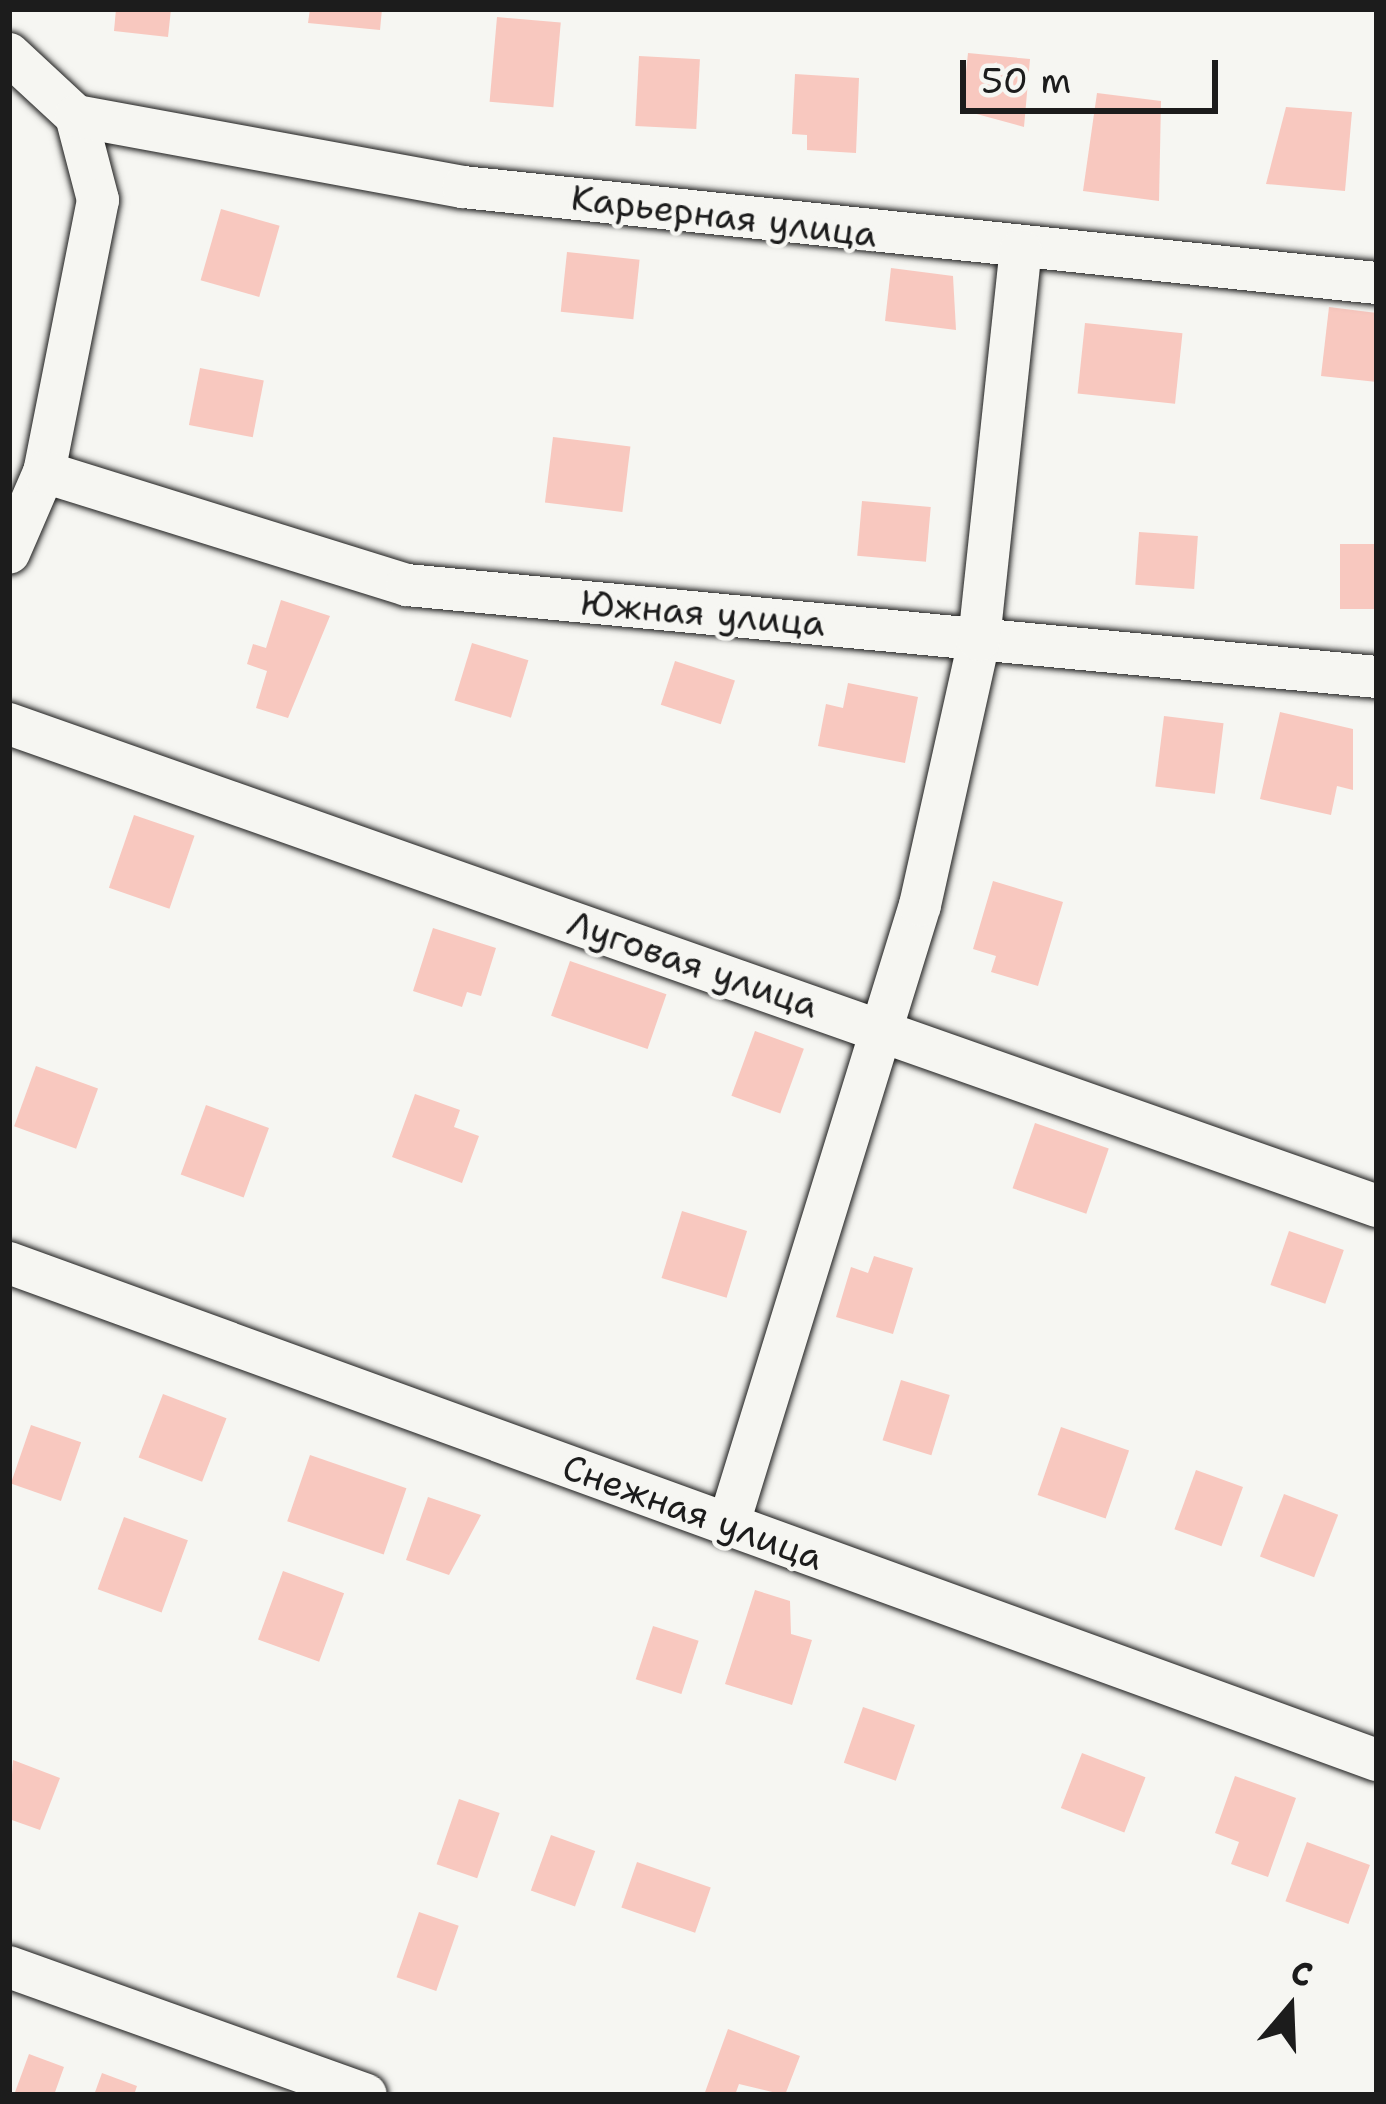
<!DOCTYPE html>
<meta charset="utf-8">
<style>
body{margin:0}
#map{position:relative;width:1386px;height:2104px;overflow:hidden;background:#f6f6f2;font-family:"Shantell Sans",sans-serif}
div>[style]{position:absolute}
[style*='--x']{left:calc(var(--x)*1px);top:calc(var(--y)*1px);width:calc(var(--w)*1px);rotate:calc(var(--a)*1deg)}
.building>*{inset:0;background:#f8c8bf;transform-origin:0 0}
.roads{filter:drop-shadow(0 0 3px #1c1c1c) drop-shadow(0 0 3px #1c1c1c)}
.minor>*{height:42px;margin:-21px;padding:0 21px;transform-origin:21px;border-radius:21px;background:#f6f6f2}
span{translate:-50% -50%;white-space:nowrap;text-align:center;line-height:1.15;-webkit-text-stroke:9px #f6f6f2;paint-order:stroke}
.street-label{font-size:36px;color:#1c1c1c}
.frame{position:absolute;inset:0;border:12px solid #1c1c1c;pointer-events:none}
.north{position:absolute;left:1230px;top:1948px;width:120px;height:120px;-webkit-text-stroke:9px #f6f6f2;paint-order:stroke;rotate:19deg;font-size:33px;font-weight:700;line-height:48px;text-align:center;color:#1c1c1c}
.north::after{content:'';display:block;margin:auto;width:42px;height:54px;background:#1c1c1c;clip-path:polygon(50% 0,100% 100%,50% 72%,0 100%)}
.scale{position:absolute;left:960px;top:60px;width:258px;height:54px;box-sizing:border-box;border:6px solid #1c1c1c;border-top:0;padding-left:15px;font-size:36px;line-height:42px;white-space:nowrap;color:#1c1c1c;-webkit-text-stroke:9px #f6f6f2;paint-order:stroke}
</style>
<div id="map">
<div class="building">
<i style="clip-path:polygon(116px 9px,171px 9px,168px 37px,114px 31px)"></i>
<i style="clip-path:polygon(310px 9px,382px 9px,380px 30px,308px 23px)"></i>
<i style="left:497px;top:17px;width:64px;height:85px;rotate:5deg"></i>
<i style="clip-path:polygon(968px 53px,1030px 59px,1024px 127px,962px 110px)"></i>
<i style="left:639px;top:56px;width:61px;height:70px;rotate:3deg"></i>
<i style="clip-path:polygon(795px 74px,859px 78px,856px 153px,807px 150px,807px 135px,792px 134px)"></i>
<i style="clip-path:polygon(1097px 93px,1161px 101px,1159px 201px,1083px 191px)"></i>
<i style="clip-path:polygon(1286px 107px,1352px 112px,1345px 191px,1266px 184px)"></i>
<i style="left:221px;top:209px;width:61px;height:74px;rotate:16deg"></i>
<i style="left:567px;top:252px;width:73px;height:60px;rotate:6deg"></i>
<i style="clip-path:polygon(891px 268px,953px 276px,956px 330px,885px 321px)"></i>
<i style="clip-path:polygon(1329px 307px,1377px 313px,1377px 382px,1321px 376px)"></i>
<i style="left:1085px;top:323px;width:98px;height:71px;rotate:6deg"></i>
<i style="left:200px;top:368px;width:65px;height:58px;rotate:11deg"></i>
<i style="left:553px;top:437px;width:78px;height:66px;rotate:7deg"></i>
<i style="left:862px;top:501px;width:69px;height:55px;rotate:5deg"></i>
<i style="left:1139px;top:532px;width:59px;height:53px;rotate:4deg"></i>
<i style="left:1340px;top:544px;width:37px;height:65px"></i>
<i style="clip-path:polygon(281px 600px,330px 616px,288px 718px,256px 708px,267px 671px,247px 664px,253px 644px,266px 648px)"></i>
<i style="left:472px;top:643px;width:59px;height:60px;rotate:17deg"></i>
<i style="left:675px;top:661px;width:63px;height:46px;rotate:18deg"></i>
<i style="clip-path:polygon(848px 683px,918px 697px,905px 763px,818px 746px,826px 704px,843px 708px)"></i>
<i style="clip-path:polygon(1280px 712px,1353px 729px,1353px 790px,1337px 786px,1331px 815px,1260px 799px)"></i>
<i style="left:1164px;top:716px;width:60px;height:71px;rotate:7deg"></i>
<i style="left:134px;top:815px;width:64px;height:77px;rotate:19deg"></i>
<i style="clip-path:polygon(993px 881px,1063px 902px,1038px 986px,991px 972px,996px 956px,973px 949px)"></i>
<i style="clip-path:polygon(433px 928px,496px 948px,481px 996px,467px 992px,462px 1007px,413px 991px)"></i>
<i style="left:570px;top:961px;width:102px;height:58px;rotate:19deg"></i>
<i style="left:755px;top:1031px;width:52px;height:69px;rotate:20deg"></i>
<i style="left:36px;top:1066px;width:66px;height:64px;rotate:20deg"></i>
<i style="clip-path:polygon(415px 1094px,460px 1110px,454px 1127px,479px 1136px,462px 1183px,392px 1157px)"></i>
<i style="left:206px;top:1105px;width:67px;height:74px;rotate:20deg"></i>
<i style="left:1035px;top:1123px;width:78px;height:69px;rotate:19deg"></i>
<i style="left:682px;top:1211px;width:68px;height:70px;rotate:17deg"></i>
<i style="left:1289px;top:1231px;width:58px;height:57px;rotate:19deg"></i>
<i style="clip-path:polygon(874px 1256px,913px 1268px,893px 1334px,836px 1317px,851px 1267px,868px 1273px)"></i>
<i style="left:901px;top:1380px;width:51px;height:63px;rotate:17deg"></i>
<i style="left:163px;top:1394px;width:68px;height:68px;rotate:21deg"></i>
<i style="left:31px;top:1425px;width:53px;height:62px;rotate:19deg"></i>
<i style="left:1061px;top:1427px;width:72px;height:72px;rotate:19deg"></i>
<i style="left:310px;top:1455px;width:102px;height:70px;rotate:19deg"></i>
<i style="left:1196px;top:1470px;width:50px;height:63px;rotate:20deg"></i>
<i style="left:1284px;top:1494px;width:58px;height:67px;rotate:21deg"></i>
<i style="clip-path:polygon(428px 1497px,481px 1515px,449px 1575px,406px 1560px)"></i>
<i style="left:124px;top:1517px;width:68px;height:77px;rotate:20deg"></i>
<i style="left:283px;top:1571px;width:65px;height:73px;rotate:20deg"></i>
<i style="clip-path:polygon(755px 1590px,790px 1601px,791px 1634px,812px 1640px,792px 1705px,725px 1684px)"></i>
<i style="left:653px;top:1626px;width:48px;height:56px;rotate:18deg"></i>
<i style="left:863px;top:1707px;width:55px;height:59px;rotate:19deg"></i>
<i style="left:1082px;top:1753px;width:68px;height:59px;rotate:21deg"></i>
<i style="clip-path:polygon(13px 1760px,60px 1778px,40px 1830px,9px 1819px)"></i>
<i style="clip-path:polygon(1235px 1776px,1296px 1798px,1268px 1877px,1231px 1864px,1239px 1842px,1215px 1833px)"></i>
<i style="left:459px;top:1799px;width:43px;height:69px;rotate:19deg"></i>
<i style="left:551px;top:1835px;width:47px;height:59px;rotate:20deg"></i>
<i style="left:1307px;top:1842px;width:67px;height:63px;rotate:20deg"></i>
<i style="left:637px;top:1862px;width:78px;height:48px;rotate:19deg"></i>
<i style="left:419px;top:1912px;width:42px;height:69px;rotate:19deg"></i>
<i style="clip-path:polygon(728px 2029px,800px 2056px,785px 2095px,739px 2084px,735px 2095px,704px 2095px)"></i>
<i style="clip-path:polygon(29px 2054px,64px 2067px,54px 2095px,14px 2095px)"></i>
<i style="clip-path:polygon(102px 2073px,137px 2086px,134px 2095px,94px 2095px)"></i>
</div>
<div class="roads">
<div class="minor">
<i style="--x:9;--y:54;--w:91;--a:42.8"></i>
<i style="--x:76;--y:116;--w:87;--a:75.3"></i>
<i style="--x:98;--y:200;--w:277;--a:101.2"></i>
<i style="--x:44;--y:472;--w:88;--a:113.4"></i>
<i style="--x:76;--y:116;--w:393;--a:10.4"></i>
<i style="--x:463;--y:187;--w:919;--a:6"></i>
<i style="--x:44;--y:472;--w:380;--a:17.3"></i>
<i style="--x:407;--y:585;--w:974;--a:5.42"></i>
<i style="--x:9;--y:724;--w:1450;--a:19.41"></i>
<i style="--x:9;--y:1263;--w:1455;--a:19.97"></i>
<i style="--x:728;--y:1526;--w:650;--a:-72.82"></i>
<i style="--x:920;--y:905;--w:271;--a:-77.4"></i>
<i style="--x:979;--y:640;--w:392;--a:-83.9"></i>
<i style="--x:9;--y:1967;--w:379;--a:19.7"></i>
</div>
</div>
<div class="street-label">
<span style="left:724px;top:216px;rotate:7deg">Карьерная улица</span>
<span style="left:703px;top:613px;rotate:5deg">Южная улица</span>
<span style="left:693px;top:964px;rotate:19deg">Луговая улица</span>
<span style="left:693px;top:1512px;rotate:20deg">Снежная улица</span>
</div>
<div class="frame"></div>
<div class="north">С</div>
<div class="scale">50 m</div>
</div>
